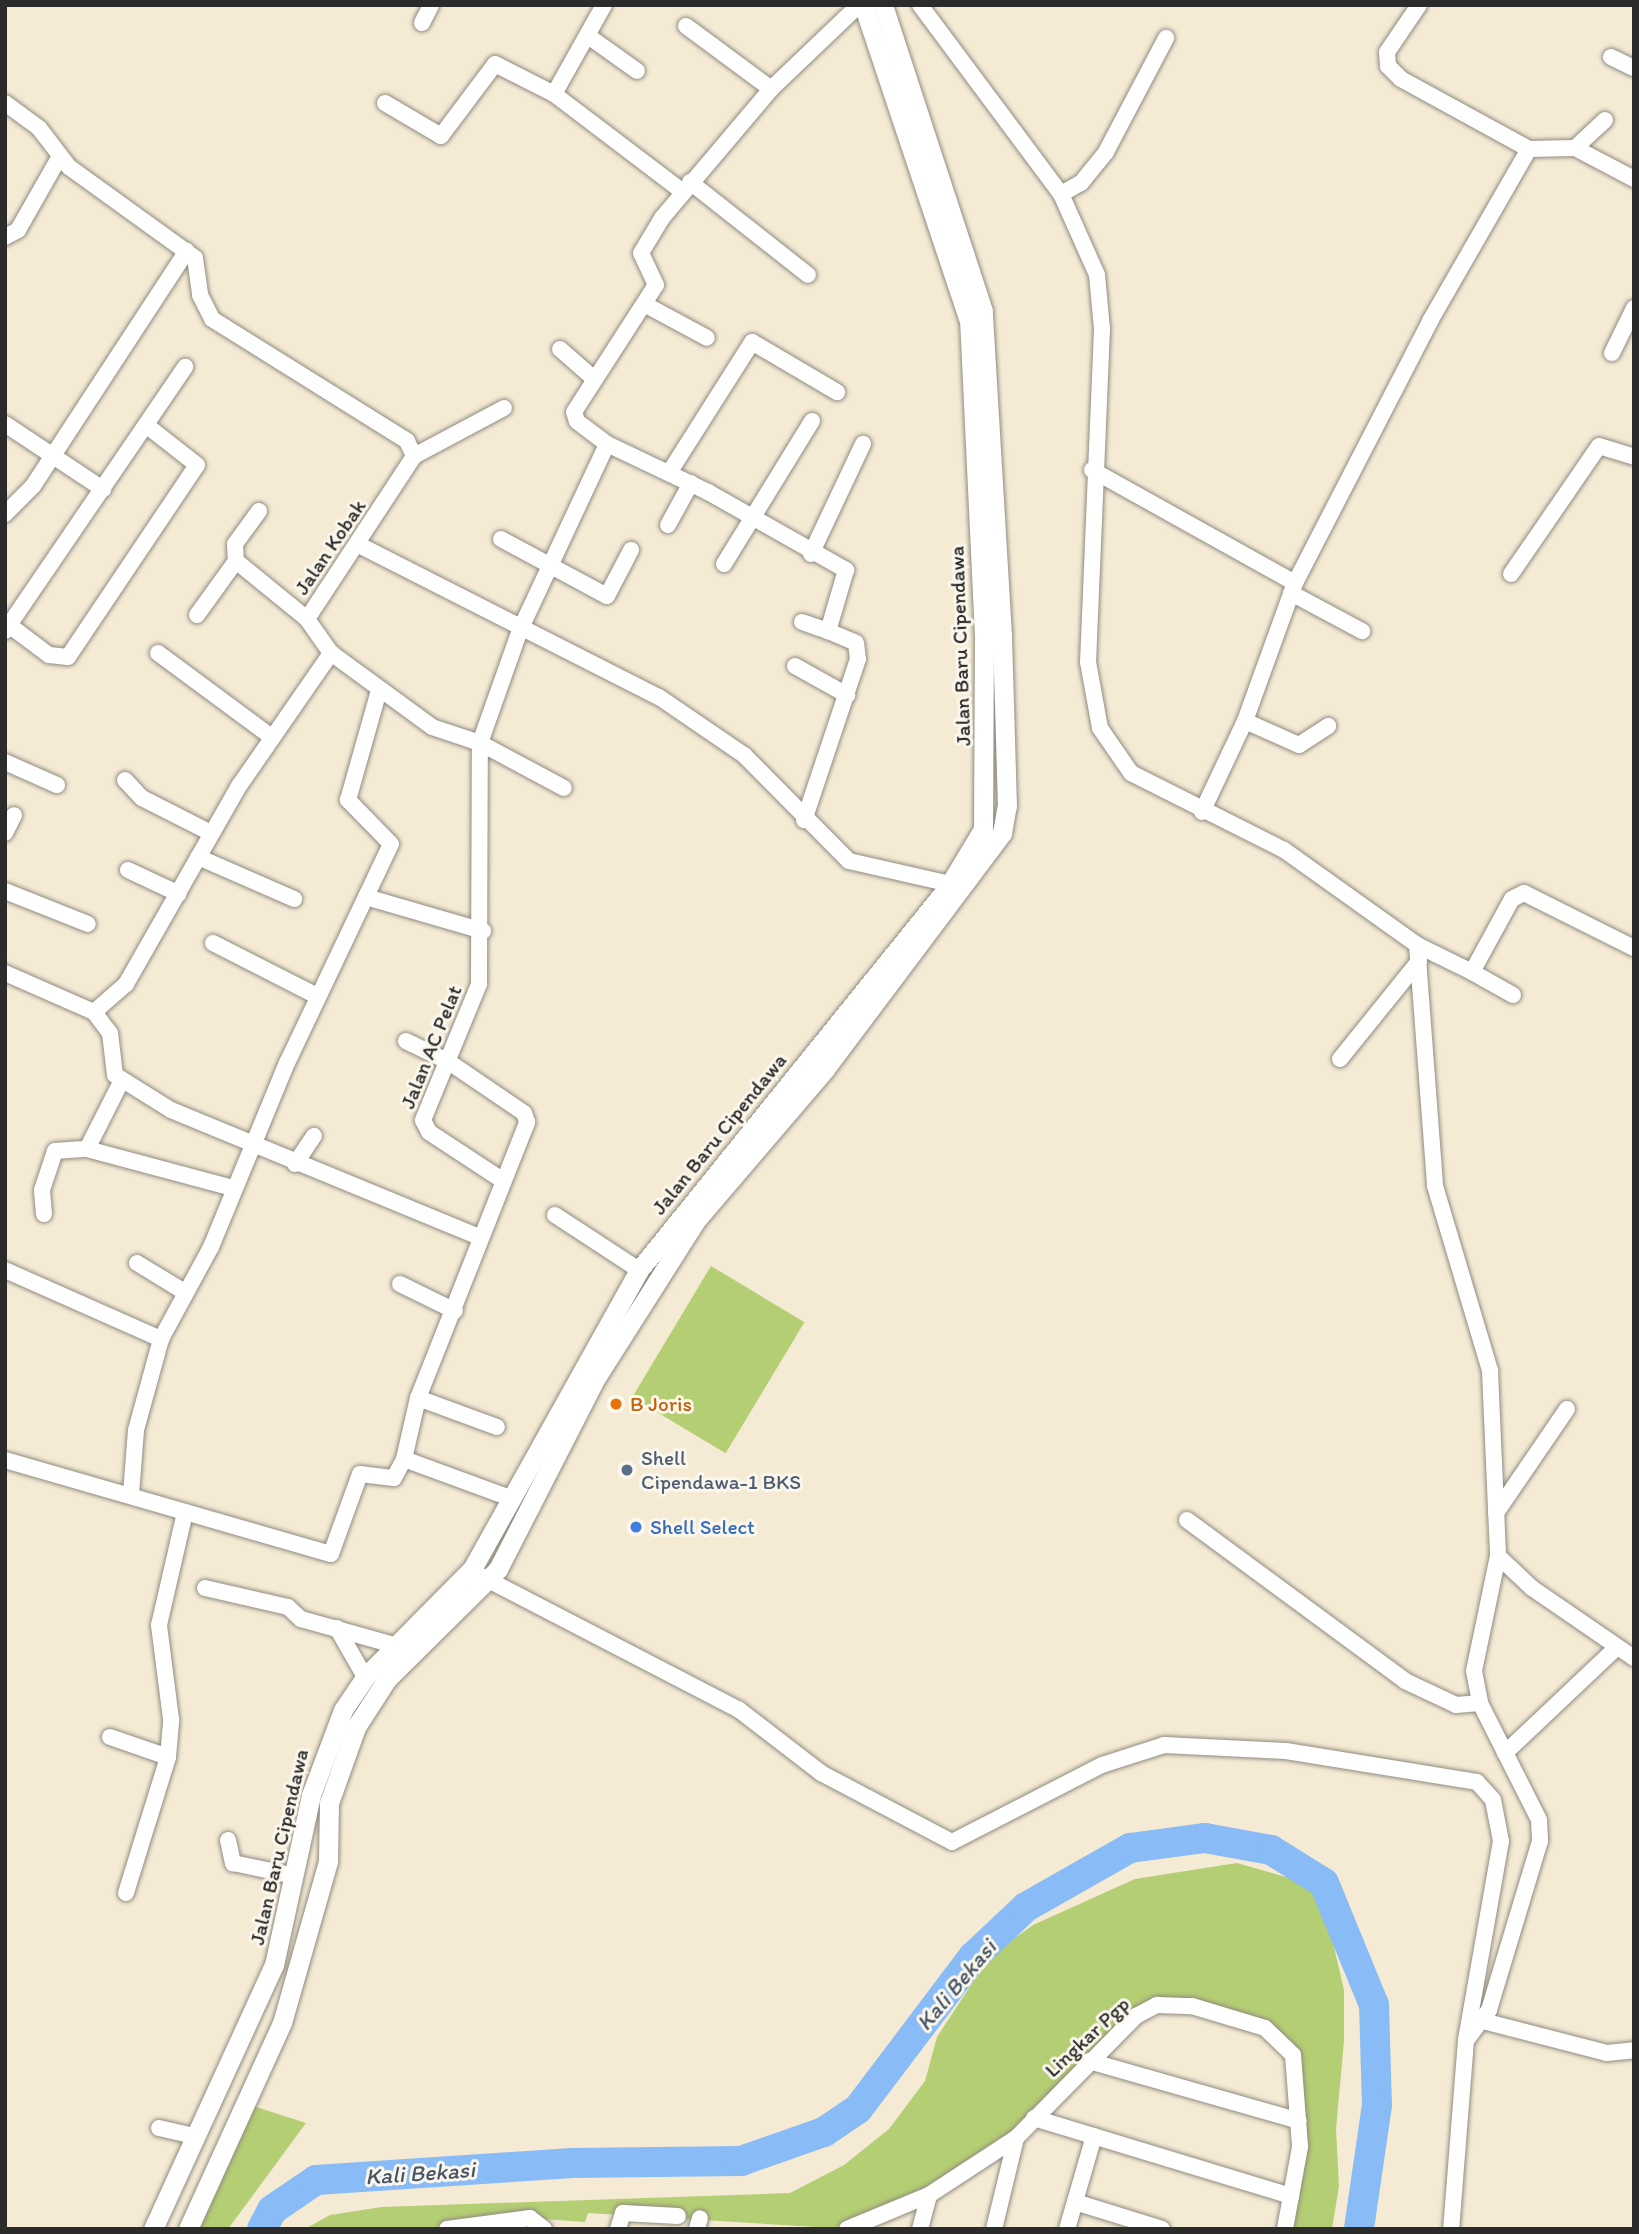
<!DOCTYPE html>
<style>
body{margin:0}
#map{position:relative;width:1639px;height:2234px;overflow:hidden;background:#f5ebd5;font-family:Itim,sans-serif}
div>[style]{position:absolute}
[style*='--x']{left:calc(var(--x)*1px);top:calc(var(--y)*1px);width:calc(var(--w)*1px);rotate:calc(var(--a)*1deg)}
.green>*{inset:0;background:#b4ce73;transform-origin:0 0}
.river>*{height:30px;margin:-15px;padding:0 15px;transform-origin:15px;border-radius:15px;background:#89bbf6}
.roads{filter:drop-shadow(0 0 2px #908b80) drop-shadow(0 0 2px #908b80)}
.minor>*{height:16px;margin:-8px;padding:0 8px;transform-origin:8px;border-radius:8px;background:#fff}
.major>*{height:19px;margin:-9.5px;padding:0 9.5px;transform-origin:9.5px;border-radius:9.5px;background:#fff}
.dots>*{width:19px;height:19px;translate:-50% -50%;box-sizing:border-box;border:4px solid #fbf7ec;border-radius:50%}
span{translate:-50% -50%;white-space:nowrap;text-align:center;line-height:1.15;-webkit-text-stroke:6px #fbf7ec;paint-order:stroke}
.street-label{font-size:21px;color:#2b2b2b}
.food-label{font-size:21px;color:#c56008}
.left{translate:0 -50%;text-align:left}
.service-label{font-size:21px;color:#4e5e75}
.shop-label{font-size:21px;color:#366cbe}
.water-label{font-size:23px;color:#475668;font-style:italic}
.frame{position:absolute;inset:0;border:7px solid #2b2b2b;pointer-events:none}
</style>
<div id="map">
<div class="green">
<i style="left:711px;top:1266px;width:109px;height:153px;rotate:31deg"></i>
<i style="clip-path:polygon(1237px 1863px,1307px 1883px,1325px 1912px,1334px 1947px,1344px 1990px,1344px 2041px,1336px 2129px,1339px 2186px,1332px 2229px,1285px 2229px,1299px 2121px,1293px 2055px,1265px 2028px,1157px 2005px,1016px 2139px,929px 2195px,850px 2229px,588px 2213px,585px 2222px,528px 2218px,450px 2229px,305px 2229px,330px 2215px,382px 2207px,790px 2193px,844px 2165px,889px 2129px,925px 2081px,937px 2037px,990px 1956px,1033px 1925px,1135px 1879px)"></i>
<i style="clip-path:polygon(244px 2103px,306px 2123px,228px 2229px,188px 2229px)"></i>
</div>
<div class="river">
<i style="--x:262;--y:2229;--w:21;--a:-62"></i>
<i style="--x:272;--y:2210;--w:53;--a:-34.3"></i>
<i style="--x:316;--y:2180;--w:257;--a:-3.8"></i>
<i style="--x:572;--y:2163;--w:169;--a:-0.7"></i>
<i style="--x:741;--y:2161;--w:88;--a:-19.3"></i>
<i style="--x:824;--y:2132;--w:41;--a:-34.1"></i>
<i style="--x:858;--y:2109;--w:191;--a:-52.9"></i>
<i style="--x:973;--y:1957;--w:73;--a:-43.3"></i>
<i style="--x:1026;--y:1907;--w:120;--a:-29.6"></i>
<i style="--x:1130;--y:1848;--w:76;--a:-7.6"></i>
<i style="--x:1205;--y:1838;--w:67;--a:10.3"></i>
<i style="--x:1271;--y:1850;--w:62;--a:31.9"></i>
<i style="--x:1324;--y:1883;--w:132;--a:67.7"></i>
<i style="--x:1374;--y:2005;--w:100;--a:88.3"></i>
<i style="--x:1377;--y:2105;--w:125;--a:98.3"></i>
</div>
<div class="roads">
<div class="minor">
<i style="--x:604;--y:5;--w:102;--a:119.3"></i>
<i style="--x:554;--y:94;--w:161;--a:37.2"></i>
<i style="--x:920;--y:5;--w:236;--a:53.3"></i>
<i style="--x:1061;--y:194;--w:89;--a:66"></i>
<i style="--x:1097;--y:275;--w:54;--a:84.7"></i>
<i style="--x:1102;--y:329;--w:333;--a:92.4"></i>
<i style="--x:1088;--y:662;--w:67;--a:79.7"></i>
<i style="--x:1100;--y:728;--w:55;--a:55.4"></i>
<i style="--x:1131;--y:773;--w:171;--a:26.7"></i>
<i style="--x:1284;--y:850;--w:163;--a:35.5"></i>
<i style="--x:1417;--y:945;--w:242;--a:85.7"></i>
<i style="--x:1435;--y:1186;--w:193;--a:73.4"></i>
<i style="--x:1490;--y:1371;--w:185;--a:87.5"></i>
<i style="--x:1498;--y:1556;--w:117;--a:101.8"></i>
<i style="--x:1474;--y:1671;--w:33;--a:79"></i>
<i style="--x:1480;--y:1703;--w:131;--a:63.2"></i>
<i style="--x:1539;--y:1820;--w:21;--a:87"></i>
<i style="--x:1540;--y:1841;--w:177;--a:106.8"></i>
<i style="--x:1489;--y:2010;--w:38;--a:127"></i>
<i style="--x:1419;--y:5;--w:57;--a:124.2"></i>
<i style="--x:1387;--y:52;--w:14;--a:86"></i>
<i style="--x:1388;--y:66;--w:18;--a:45"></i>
<i style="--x:1401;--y:79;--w:146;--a:28.7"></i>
<i style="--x:1529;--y:149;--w:46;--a:-1.2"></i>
<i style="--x:1575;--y:148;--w:41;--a:-43"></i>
<i style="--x:422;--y:23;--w:20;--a:-63"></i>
<i style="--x:686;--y:26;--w:106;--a:36.5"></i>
<i style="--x:588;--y:36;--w:60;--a:35.5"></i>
<i style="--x:1611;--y:57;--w:25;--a:26"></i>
<i style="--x:5;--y:103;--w:42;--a:36.3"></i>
<i style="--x:39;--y:128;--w:49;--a:52.4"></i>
<i style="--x:69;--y:167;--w:155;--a:35.8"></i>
<i style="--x:195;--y:258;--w:37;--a:82"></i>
<i style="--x:200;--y:295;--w:27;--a:63"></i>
<i style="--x:212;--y:319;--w:230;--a:32"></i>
<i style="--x:407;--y:441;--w:17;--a:65"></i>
<i style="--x:385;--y:103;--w:65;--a:30.5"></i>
<i style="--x:441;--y:136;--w:90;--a:-53.1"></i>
<i style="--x:495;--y:64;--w:66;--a:27"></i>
<i style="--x:1575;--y:148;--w:67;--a:27.7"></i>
<i style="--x:690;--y:182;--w:150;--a:38.2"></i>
<i style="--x:1061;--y:194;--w:23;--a:-29"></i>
<i style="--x:1081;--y:183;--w:40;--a:-51"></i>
<i style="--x:1106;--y:152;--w:129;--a:-62.2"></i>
<i style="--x:5;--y:237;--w:15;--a:-28"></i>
<i style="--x:18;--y:230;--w:85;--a:-60.4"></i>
<i style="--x:646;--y:305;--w:69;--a:28.4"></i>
<i style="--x:560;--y:349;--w:44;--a:41.3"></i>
<i style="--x:1612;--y:353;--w:50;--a:-63.9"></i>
<i style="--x:5;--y:424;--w:118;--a:33.6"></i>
<i style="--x:607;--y:444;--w:112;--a:25.4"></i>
<i style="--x:708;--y:492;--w:159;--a:29.5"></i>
<i style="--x:846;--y:570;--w:64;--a:106.4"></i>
<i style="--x:828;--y:631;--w:30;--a:23"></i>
<i style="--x:856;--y:643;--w:16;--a:83"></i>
<i style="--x:858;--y:659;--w:170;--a:108.5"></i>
<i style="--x:414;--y:456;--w:102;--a:-28.1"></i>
<i style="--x:1092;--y:470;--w:232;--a:29.1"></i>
<i style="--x:669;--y:473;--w:155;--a:-57.6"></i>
<i style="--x:752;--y:342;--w:99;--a:30.5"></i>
<i style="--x:259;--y:511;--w:41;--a:126"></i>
<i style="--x:235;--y:544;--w:17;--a:87"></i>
<i style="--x:236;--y:561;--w:92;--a:39.2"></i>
<i style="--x:307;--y:619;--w:42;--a:54.8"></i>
<i style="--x:331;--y:653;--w:125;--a:36.2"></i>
<i style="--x:432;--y:727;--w:51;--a:18.4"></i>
<i style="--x:480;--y:743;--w:95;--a:28.2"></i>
<i style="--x:5;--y:514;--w:40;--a:-45"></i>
<i style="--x:33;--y:486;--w:281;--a:-56.8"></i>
<i style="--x:668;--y:525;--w:48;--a:-61.3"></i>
<i style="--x:501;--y:539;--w:120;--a:28.3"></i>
<i style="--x:607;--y:596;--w:52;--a:-62.4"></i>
<i style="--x:359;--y:545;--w:336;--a:26.9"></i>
<i style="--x:659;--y:697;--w:103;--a:34.3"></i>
<i style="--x:744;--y:755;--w:149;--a:45.3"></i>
<i style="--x:849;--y:861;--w:104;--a:12.8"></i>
<i style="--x:811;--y:554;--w:122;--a:-64.7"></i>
<i style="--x:724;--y:564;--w:168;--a:-58.4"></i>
<i style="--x:1511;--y:574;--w:155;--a:-55.5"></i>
<i style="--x:1599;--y:446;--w:37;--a:17"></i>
<i style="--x:1291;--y:593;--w:81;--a:28.2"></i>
<i style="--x:197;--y:615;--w:67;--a:-54.2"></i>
<i style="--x:307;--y:619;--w:195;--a:-56.7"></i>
<i style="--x:5;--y:622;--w:55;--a:36.9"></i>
<i style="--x:49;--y:655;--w:19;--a:6"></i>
<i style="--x:68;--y:657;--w:231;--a:-56.1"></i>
<i style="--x:197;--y:465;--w:65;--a:-141.9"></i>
<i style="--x:802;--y:622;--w:28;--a:19"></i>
<i style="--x:5;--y:631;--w:320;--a:-55.7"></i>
<i style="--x:158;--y:653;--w:139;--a:36.5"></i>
<i style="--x:795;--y:666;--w:60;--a:29.1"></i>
<i style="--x:1245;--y:721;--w:59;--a:24"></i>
<i style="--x:1299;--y:745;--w:35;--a:-33"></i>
<i style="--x:5;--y:762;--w:57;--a:23.9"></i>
<i style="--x:125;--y:780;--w:25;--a:47"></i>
<i style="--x:142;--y:798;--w:77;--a:26.9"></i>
<i style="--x:1202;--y:812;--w:101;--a:-64.7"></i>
<i style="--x:1245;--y:721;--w:147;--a:-70.1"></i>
<i style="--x:1295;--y:583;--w:295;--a:-62.7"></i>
<i style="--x:1430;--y:321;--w:198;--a:-60.1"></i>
<i style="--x:5;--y:833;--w:20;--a:-63"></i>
<i style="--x:198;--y:857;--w:105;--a:23.6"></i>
<i style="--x:128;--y:870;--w:56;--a:25.2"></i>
<i style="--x:5;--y:891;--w:89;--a:21.7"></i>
<i style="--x:366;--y:897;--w:122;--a:16.2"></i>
<i style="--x:213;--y:943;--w:117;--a:27"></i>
<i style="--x:1417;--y:945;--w:61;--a:26.1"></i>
<i style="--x:1472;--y:972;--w:83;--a:-61.3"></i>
<i style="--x:1512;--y:899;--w:13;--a:-27"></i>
<i style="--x:1524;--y:893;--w:123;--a:26.6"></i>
<i style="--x:1472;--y:972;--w:47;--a:29.3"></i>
<i style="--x:5;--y:973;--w:97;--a:23.7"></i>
<i style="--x:94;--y:1012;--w:26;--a:53"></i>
<i style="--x:110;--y:1033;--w:42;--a:83.2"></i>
<i style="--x:115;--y:1075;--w:66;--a:32"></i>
<i style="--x:171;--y:1110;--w:335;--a:22.4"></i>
<i style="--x:94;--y:1012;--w:43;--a:-41.2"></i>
<i style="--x:126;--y:984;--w:228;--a:-60.3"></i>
<i style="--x:239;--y:786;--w:162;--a:-55.3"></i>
<i style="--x:1340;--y:1059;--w:126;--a:-51.1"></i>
<i style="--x:121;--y:1082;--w:75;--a:116.9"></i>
<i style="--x:87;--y:1149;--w:151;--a:15"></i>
<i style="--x:295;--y:1164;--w:34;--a:-56"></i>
<i style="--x:502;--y:1180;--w:87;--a:-146.7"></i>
<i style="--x:429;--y:1132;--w:13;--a:-117"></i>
<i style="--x:423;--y:1120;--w:147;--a:-67.6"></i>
<i style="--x:479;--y:984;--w:241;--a:-89.8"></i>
<i style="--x:480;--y:743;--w:120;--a:-70.5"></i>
<i style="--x:520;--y:630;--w:205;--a:-64.9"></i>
<i style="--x:607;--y:444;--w:38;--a:-143"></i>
<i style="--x:577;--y:421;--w:9;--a:-108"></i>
<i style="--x:574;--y:412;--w:151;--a:-57.2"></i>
<i style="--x:656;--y:285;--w:35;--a:-115"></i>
<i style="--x:641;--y:253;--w:41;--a:-59"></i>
<i style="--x:662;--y:218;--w:169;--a:-49.8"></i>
<i style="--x:771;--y:89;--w:122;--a:-43.7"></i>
<i style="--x:44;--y:1214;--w:24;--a:-95"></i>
<i style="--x:42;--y:1190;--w:41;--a:-71.6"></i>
<i style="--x:55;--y:1151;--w:32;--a:-4"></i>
<i style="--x:555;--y:1215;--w:100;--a:33.2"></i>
<i style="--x:137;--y:1263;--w:54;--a:31.3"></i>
<i style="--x:5;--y:1270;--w:171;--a:23.9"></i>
<i style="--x:400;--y:1284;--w:61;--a:26.1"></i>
<i style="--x:418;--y:1398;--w:84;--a:20.2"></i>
<i style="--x:404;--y:1459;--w:116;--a:20.2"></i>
<i style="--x:5;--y:1460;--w:339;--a:16.1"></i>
<i style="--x:331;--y:1554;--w:85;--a:-70.1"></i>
<i style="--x:360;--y:1474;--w:34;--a:7"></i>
<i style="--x:394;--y:1478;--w:21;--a:-62"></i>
<i style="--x:404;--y:1459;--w:63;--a:-77.1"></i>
<i style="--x:418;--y:1398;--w:297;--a:-68.4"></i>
<i style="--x:527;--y:1122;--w:9;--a:-108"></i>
<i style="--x:524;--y:1113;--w:91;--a:-145.8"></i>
<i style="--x:449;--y:1062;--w:48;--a:-154"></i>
<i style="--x:131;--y:1494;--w:64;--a:-85.5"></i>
<i style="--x:136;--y:1430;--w:94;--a:-74.6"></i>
<i style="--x:161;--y:1339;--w:105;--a:-61.5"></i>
<i style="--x:211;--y:1247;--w:199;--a:-67.6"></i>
<i style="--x:287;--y:1063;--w:242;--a:-64.6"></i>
<i style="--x:391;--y:844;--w:62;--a:-134.3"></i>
<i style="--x:348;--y:800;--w:110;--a:-74.2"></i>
<i style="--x:1496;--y:1513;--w:126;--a:-55.7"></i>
<i style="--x:1187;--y:1520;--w:271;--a:36.4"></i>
<i style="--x:1405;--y:1681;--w:56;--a:25.2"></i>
<i style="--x:1456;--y:1705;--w:24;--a:-5"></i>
<i style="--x:1498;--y:1556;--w:47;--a:43.3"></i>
<i style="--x:1532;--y:1588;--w:124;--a:34.5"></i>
<i style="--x:479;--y:1575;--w:292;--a:27.4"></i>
<i style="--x:738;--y:1709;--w:105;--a:37.6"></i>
<i style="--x:821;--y:1773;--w:148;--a:27.8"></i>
<i style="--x:952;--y:1842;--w:169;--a:-27.2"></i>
<i style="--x:1102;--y:1765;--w:65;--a:-17.9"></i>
<i style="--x:1164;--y:1745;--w:122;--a:2.8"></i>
<i style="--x:1286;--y:1751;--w:193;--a:9.2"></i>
<i style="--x:1477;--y:1782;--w:24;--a:48"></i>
<i style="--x:1493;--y:1800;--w:42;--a:79"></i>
<i style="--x:1501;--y:1841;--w:202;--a:100"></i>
<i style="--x:1466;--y:2040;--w:190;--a:94.5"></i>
<i style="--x:205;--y:1588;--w:85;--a:12.9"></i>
<i style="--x:288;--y:1607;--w:18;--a:43"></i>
<i style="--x:301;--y:1619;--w:100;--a:15.7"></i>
<i style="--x:337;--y:1628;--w:56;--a:60.3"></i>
<i style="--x:110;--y:1737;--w:61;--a:19"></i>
<i style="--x:1505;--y:1753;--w:154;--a:-43.4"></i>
<i style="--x:228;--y:1840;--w:24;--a:78"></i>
<i style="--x:233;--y:1863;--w:63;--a:11.8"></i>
<i style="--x:126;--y:1893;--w:142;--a:-72.8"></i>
<i style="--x:168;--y:1757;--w:38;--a:-85"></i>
<i style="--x:171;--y:1719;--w:95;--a:-97.3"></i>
<i style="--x:159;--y:1625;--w:116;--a:-77"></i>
<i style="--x:1483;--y:2021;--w:128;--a:14.5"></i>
<i style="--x:1607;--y:2053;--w:27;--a:-6"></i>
<i style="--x:1089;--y:2061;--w:218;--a:15.9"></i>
<i style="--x:1034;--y:2118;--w:269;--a:16.9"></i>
<i style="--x:159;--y:2128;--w:37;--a:13"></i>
<i style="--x:1075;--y:2202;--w:91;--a:17.2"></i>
<i style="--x:447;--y:2229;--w:84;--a:-7.5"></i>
<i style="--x:530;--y:2218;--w:18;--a:38"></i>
<i style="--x:618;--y:2229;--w:17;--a:-73"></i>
<i style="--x:623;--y:2213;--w:55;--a:3.1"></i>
<i style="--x:697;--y:2229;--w:11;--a:-75"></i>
<i style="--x:847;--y:2229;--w:89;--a:-22.5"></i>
<i style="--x:929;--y:2195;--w:104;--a:-33.2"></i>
<i style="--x:1016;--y:2138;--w:171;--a:-45.5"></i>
<i style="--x:1136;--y:2016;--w:24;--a:-28"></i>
<i style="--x:1157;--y:2005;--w:35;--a:2"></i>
<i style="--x:1192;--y:2006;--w:76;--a:16.8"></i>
<i style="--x:1265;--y:2028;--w:39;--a:44"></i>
<i style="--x:1293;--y:2055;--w:92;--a:85.6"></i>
<i style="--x:1300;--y:2147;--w:83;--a:100.4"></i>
<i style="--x:920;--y:2229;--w:35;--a:-75"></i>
<i style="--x:994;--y:2229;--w:94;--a:-76.4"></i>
<i style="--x:1067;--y:2229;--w:97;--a:-73.8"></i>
</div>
<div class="major">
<i style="--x:153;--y:2229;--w:290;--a:-65.4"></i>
<i style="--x:274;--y:1965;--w:174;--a:-77.7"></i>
<i style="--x:311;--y:1795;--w:91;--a:-69.4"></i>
<i style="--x:343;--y:1710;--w:40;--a:-56"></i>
<i style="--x:365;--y:1677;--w:152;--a:-45.3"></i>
<i style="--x:472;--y:1569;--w:342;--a:-60.8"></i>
<i style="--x:639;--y:1270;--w:496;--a:-51.1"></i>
<i style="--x:950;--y:884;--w:64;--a:-59"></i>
<i style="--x:983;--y:829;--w:193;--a:-89.7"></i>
<i style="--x:984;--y:636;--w:315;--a:-92.7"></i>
<i style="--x:969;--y:321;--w:333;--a:-108.5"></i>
<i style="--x:188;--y:2229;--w:226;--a:-65.5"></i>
<i style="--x:282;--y:2023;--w:168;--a:-74.1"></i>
<i style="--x:328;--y:1861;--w:58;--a:-89"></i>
<i style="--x:329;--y:1803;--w:81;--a:-70.4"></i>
<i style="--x:356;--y:1727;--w:57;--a:-57.1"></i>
<i style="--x:387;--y:1679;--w:156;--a:-44.7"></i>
<i style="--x:498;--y:1569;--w:211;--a:-62.9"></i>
<i style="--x:594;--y:1381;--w:192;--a:-57.6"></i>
<i style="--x:697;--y:1219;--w:197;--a:-49.5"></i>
<i style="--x:825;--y:1069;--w:295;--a:-53.1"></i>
<i style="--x:1002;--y:833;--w:27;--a:-80"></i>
<i style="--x:1007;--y:806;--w:171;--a:-91.7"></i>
<i style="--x:1002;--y:635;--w:325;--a:-93.4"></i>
<i style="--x:983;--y:311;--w:322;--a:-108.1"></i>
</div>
</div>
<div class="dots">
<i style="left:616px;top:1404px;background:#e8710a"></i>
<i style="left:627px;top:1470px;background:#5c6f8a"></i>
<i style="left:636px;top:1527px;background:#3f7fe0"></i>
</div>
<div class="street-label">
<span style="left:330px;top:547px;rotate:-56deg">Jalan Kobak</span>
<span style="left:960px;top:646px;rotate:-92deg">Jalan Baru Cipendawa</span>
<span style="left:431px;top:1047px;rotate:-68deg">Jalan AC Pelat</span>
<span style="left:719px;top:1134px;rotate:-51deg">Jalan Baru Cipendawa</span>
<span style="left:279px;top:1847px;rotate:-77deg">Jalan Baru Cipendawa</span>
<span style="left:1087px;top:2037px;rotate:-43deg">Lingkar Pgp</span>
</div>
<div class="food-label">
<span class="left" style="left:630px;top:1404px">B Joris</span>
</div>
<div class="service-label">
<span class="left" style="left:641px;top:1470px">Shell<br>Cipendawa-1 BKS</span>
</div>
<div class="shop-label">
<span class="left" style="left:650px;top:1527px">Shell Select</span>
</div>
<div class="water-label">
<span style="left:956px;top:1985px;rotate:-50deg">Kali Bekasi</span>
<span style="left:420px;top:2173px;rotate:-4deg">Kali Bekasi</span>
</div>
<div class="frame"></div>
</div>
